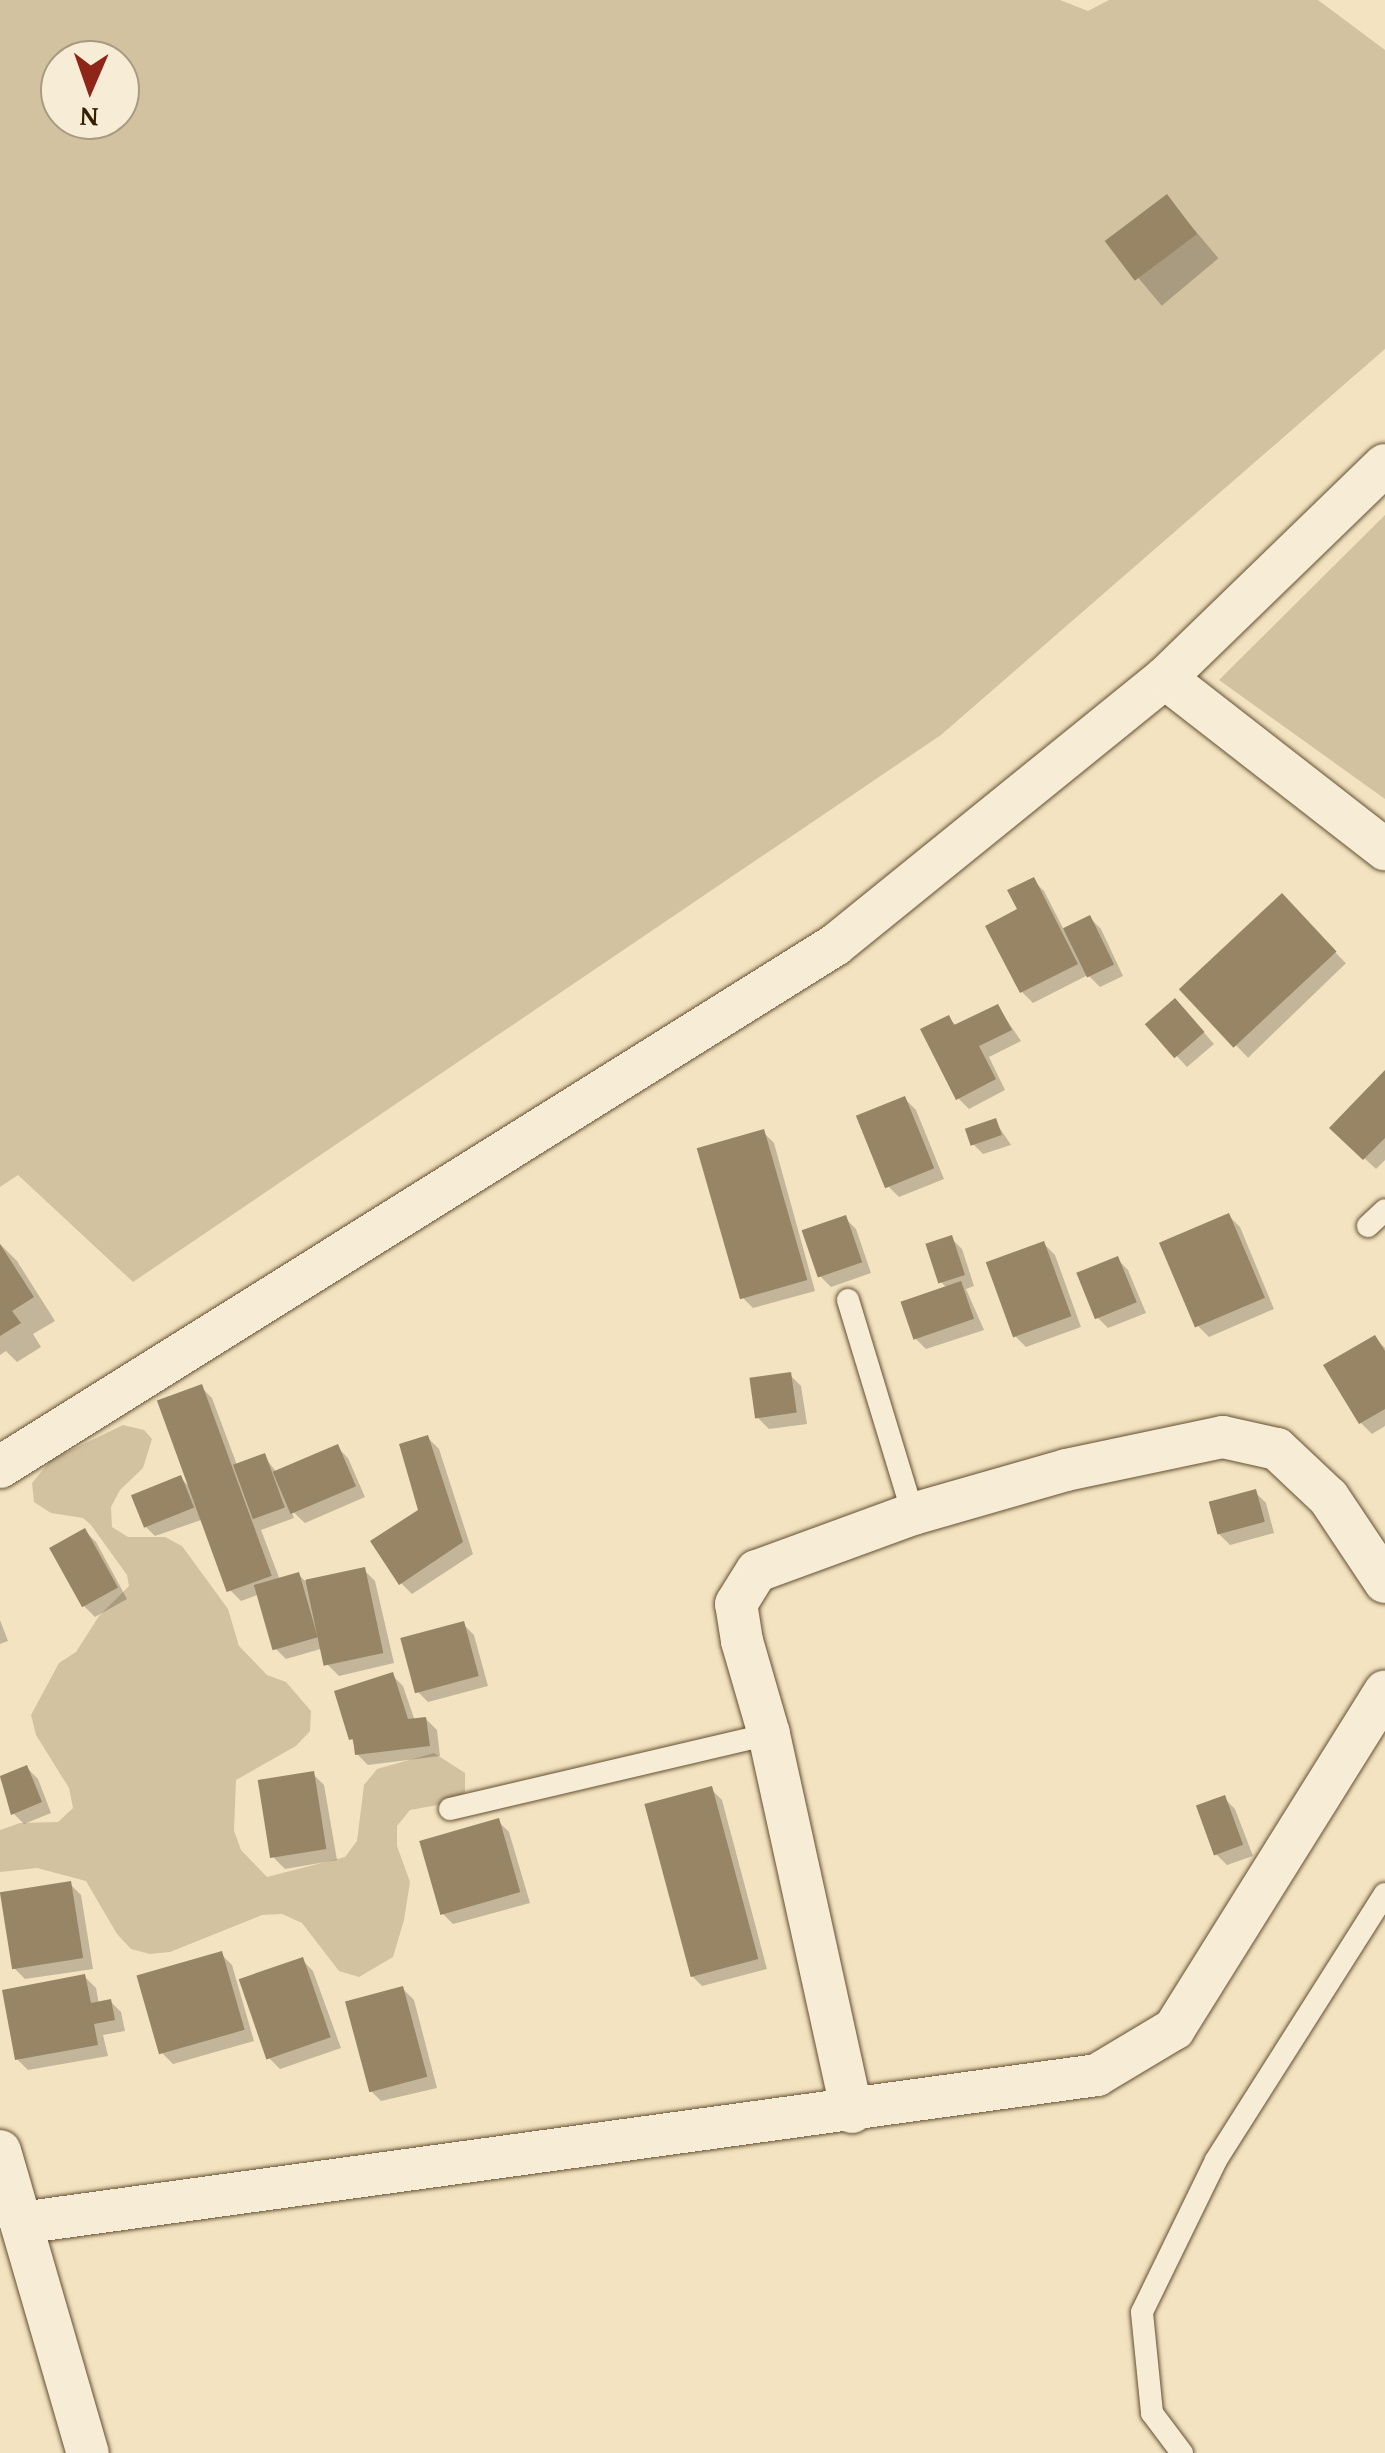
<!DOCTYPE html>
<style>
body{margin:0}
#map{position:relative;width:1385px;height:2453px;overflow:hidden;background:#f3e3c0;font-family:"Gentium Book Plus",serif}
div>[style]{position:absolute}
[style*='--x']{left:calc(var(--x)*1px);top:calc(var(--y)*1px);width:calc(var(--w)*1px);rotate:calc(var(--a)*1deg)}
.green>*{inset:0;background:#d3c2a0}
.shadow>*{inset:0;background:#0003;transform-origin:0 0}
.building>*{inset:0;background:#978565;transform-origin:0 0}
.roads{filter:drop-shadow(0 0 2px #645032) drop-shadow(0 0 2px #645032)}
.lane>*{height:22px;margin:-11px;padding:0 11px;transform-origin:11px;border-radius:11px;background:#f7edd6}
.street>*{height:42px;margin:-21px;padding:0 21px;transform-origin:21px;border-radius:21px;background:#f7edd6}
span{translate:-50% -50%;white-space:nowrap;text-align:center;line-height:1.15;-webkit-text-stroke:10px #f7edd6;paint-order:stroke}
.north{position:absolute;left:40px;top:40px;width:100px;height:100px;box-sizing:border-box;background:#f7edd6;border:2px solid #a99b81;border-radius:50%;rotate:182deg;font-size:28px;font-weight:700;line-height:40px;text-align:center;color:#341f02}
.north::after{content:'';display:block;margin:auto;width:35px;height:45px;background:#8f2418;clip-path:polygon(50% 0,100% 100%,50% 72%,0 100%)}
</style>
<div id="map">
<div class="green">
<i style="clip-path:polygon(evenodd,0 0,1060px 0,1088px 11px,1109px 0,1318px 0,1385px 50px,1385px 349px,941px 735px,133px 1282px,18px 1175px,0 1187px,0 0,60px 60px,120px 60px,120px 120px,60px 120px,60px 60px)"></i>
<i style="clip-path:polygon(1385px 515px,1385px 799px,1219px 680px)"></i>
<i style="clip-path:polygon(123px 1425px,144px 1430px,152px 1439px,143px 1468px,120px 1490px,111px 1507px,112px 1527px,128px 1537px,165px 1537px,182px 1546px,228px 1609px,239px 1646px,267px 1675px,286px 1682px,311px 1711px,310px 1731px,296px 1746px,236px 1780px,234px 1831px,241px 1850px,267px 1877px,345px 1857px,357px 1841px,364px 1785px,377px 1769px,434px 1753px,465px 1773px,465px 1792px,449px 1803px,410px 1810px,397px 1826px,397px 1846px,410px 1882px,404px 1920px,393px 1957px,359px 1977px,339px 1971px,302px 1923px,282px 1914px,262px 1915px,170px 1952px,150px 1954px,131px 1949px,117px 1934px,86px 1881px,37px 1868px,0 1872px,0 1830px,20px 1823px,58px 1822px,73px 1808px,69px 1788px,36px 1735px,31px 1715px,59px 1663px,76px 1652px,99px 1616px,129px 1586px,127px 1575px,91px 1525px,83px 1518px,51px 1513px,34px 1502px,32px 1483px,51px 1460px)"></i>
</div>
<div class="shadow">
<i style="left:1167px;top:197px;width:80px;height:74px;rotate:50deg"></i>
<i style="clip-path:polygon(1033px 880px,1044px 891px,1064px 930px,1090px 918px,1101px 929px,1123px 976px,1100px 987px,1088px 975px,1033px 1003px,1022px 992px,1021px 910px)"></i>
<i style="left:1282px;top:897px;width:92px;height:136px;rotate:46deg"></i>
<i style="clip-path:polygon(998px 1007px,1021px 1041px,989px 1057px,1005px 1090px,969px 1109px,958px 1098px,948px 1018px,957px 1026px)"></i>
<i style="clip-path:polygon(1186px 1012px,1214px 1044px,1187px 1067px,1148px 1025px)"></i>
<i style="clip-path:polygon(1385px 1073px,1385px 1160px,1376px 1169px,1332px 1128px)"></i>
<i style="clip-path:polygon(905px 1099px,916px 1110px,944px 1179px,899px 1197px,888px 1186px)"></i>
<i style="clip-path:polygon(995px 1121px,1011px 1145px,983px 1154px,972px 1143px)"></i>
<i style="clip-path:polygon(763px 1132px,774px 1143px,815px 1291px,753px 1308px,742px 1297px)"></i>
<i style="clip-path:polygon(1229px 1216px,1240px 1227px,1274px 1309px,1209px 1337px,1198px 1326px)"></i>
<i style="clip-path:polygon(845px 1218px,856px 1229px,871px 1273px,831px 1287px,820px 1276px)"></i>
<i style="clip-path:polygon(951px 1238px,962px 1249px,974px 1286px,966px 1289px,984px 1330px,926px 1349px,915px 1338px,947px 1288px,941px 1282px)"></i>
<i style="clip-path:polygon(0 1244px,17px 1261px,55px 1321px,33px 1334px,41px 1347px,17px 1362px,6px 1351px,0 1355px)"></i>
<i style="clip-path:polygon(1044px 1244px,1055px 1255px,1081px 1327px,1026px 1347px,1015px 1336px)"></i>
<i style="clip-path:polygon(1117px 1259px,1128px 1270px,1146px 1313px,1108px 1328px,1097px 1317px)"></i>
<i style="clip-path:polygon(1375px 1338px,1385px 1348px,1385px 1426px,1372px 1434px,1361px 1423px)"></i>
<i style="clip-path:polygon(790px 1375px,801px 1386px,807px 1424px,769px 1429px,758px 1418px)"></i>
<i style="clip-path:polygon(201px 1387px,212px 1398px,237px 1465px,264px 1456px,277px 1473px,337px 1447px,348px 1458px,365px 1497px,305px 1523px,291px 1510px,294px 1518px,261px 1530px,280px 1580px,299px 1575px,307px 1583px,364px 1570px,375px 1581px,394px 1663px,339px 1676px,328px 1665px,324px 1648px,286px 1659px,275px 1648px,260px 1594px,241px 1601px,230px 1590px,204px 1519px,155px 1536px,144px 1525px,181px 1478px,193px 1491px)"></i>
<i style="clip-path:polygon(428px 1438px,439px 1449px,473px 1554px,412px 1594px,401px 1583px,421px 1511px)"></i>
<i style="clip-path:polygon(1255px 1492px,1266px 1503px,1274px 1533px,1230px 1545px,1219px 1534px)"></i>
<i style="clip-path:polygon(85px 1531px,96px 1542px,127px 1599px,95px 1617px,84px 1606px)"></i>
<i style="clip-path:polygon(0 1620px,8px 1641px,0 1644px)"></i>
<i style="clip-path:polygon(463px 1624px,474px 1635px,488px 1686px,428px 1702px,417px 1691px)"></i>
<i style="clip-path:polygon(392px 1675px,403px 1686px,415px 1721px,426px 1719px,437px 1730px,440px 1756px,368px 1765px,357px 1754px,352px 1739px)"></i>
<i style="clip-path:polygon(27px 1768px,38px 1779px,51px 1813px,24px 1824px,13px 1813px,0 1778px)"></i>
<i style="clip-path:polygon(313px 1774px,324px 1785px,337px 1860px,285px 1869px,274px 1858px)"></i>
<i style="clip-path:polygon(711px 1789px,722px 1800px,767px 1969px,702px 1986px,691px 1975px)"></i>
<i style="clip-path:polygon(1224px 1798px,1235px 1809px,1253px 1856px,1227px 1865px,1216px 1854px)"></i>
<i style="clip-path:polygon(498px 1821px,509px 1832px,530px 1903px,453px 1924px,442px 1913px)"></i>
<i style="clip-path:polygon(70px 1884px,81px 1895px,93px 1969px,25px 1979px,14px 1968px)"></i>
<i style="clip-path:polygon(221px 1954px,232px 1965px,254px 2041px,173px 2064px,162px 2053px)"></i>
<i style="clip-path:polygon(302px 1960px,313px 1971px,341px 2048px,280px 2069px,269px 2058px)"></i>
<i style="clip-path:polygon(85px 1977px,96px 1988px,99px 2004px,110px 2001px,121px 2012px,125px 2031px,103px 2035px,108px 2056px,28px 2070px,17px 2059px)"></i>
<i style="clip-path:polygon(403px 1989px,414px 2000px,437px 2088px,381px 2101px,370px 2090px)"></i>
</div>
<div class="building">
<i style="left:1167px;top:194px;width:50px;height:78px;rotate:53deg"></i>
<i style="clip-path:polygon(1034px 877px,1078px 964px,1020px 993px,985px 926px,1017px 909px,1007px 890px)"></i>
<i style="left:1282px;top:893px;width:80px;height:141px;rotate:47deg"></i>
<i style="left:1090px;top:915px;width:55px;height:30px;rotate:64deg"></i>
<i style="left:1175px;top:998px;width:45px;height:40px;rotate:49deg"></i>
<i style="clip-path:polygon(998px 1004px,1012px 1030px,979px 1046px,996px 1079px,956px 1100px,920px 1029px,949px 1015px,954px 1025px)"></i>
<i style="clip-path:polygon(1385px 1070px,1385px 1138px,1363px 1160px,1329px 1128px)"></i>
<i style="left:905px;top:1096px;width:78px;height:53px;rotate:68deg"></i>
<i style="left:996px;top:1118px;width:18px;height:33px;rotate:71deg"></i>
<i style="left:764px;top:1129px;width:157px;height:70px;rotate:74deg"></i>
<i style="left:1229px;top:1213px;width:92px;height:76px;rotate:67deg"></i>
<i style="left:846px;top:1215px;width:50px;height:47px;rotate:71deg"></i>
<i style="left:952px;top:1235px;width:42px;height:28px;rotate:72deg"></i>
<i style="left:1044px;top:1241px;width:80px;height:62px;rotate:70deg"></i>
<i style="clip-path:polygon(0 1244px,34px 1297px,12px 1311px,21px 1323px,0 1336px)"></i>
<i style="left:1118px;top:1256px;width:50px;height:45px;rotate:68deg"></i>
<i style="left:961px;top:1281px;width:40px;height:64px;rotate:71deg"></i>
<i style="clip-path:polygon(1375px 1335px,1385px 1351px,1385px 1409px,1359px 1424px,1323px 1365px)"></i>
<i style="left:791px;top:1372px;width:41px;height:42px;rotate:82deg"></i>
<i style="left:202px;top:1384px;width:204px;height:48px;rotate:70deg"></i>
<i style="clip-path:polygon(428px 1435px,463px 1542px,399px 1585px,370px 1541px,418px 1510px,399px 1444px)"></i>
<i style="left:338px;top:1444px;width:46px;height:71px;rotate:67deg"></i>
<i style="left:265px;top:1453px;width:58px;height:34px;rotate:70deg"></i>
<i style="left:181px;top:1475px;width:35px;height:54px;rotate:68deg"></i>
<i style="left:1256px;top:1489px;width:34px;height:49px;rotate:75deg"></i>
<i style="left:85px;top:1528px;width:68px;height:41px;rotate:61deg"></i>
<i style="left:365px;top:1567px;width:88px;height:61px;rotate:78deg"></i>
<i style="left:299px;top:1572px;width:68px;height:47px;rotate:74deg"></i>
<i style="left:464px;top:1621px;width:57px;height:66px;rotate:75deg"></i>
<i style="clip-path:polygon(393px 1672px,408px 1719px,426px 1717px,430px 1746px,355px 1755px,353px 1739px,349px 1740px,334px 1691px)"></i>
<i style="clip-path:polygon(27px 1765px,42px 1802px,11px 1815px,0 1776px)"></i>
<i style="left:314px;top:1771px;width:79px;height:57px;rotate:81deg"></i>
<i style="left:712px;top:1786px;width:179px;height:70px;rotate:75deg"></i>
<i style="left:1225px;top:1795px;width:53px;height:31px;rotate:70deg"></i>
<i style="left:499px;top:1818px;width:77px;height:83px;rotate:74deg"></i>
<i style="left:71px;top:1881px;width:78px;height:72px;rotate:81deg"></i>
<i style="left:222px;top:1951px;width:82px;height:89px;rotate:74deg"></i>
<i style="left:303px;top:1957px;width:85px;height:68px;rotate:71deg"></i>
<i style="clip-path:polygon(85px 1974px,91px 2003px,111px 1999px,115px 2020px,94px 2024px,98px 2045px,15px 2060px,2px 1990px)"></i>
<i style="left:403px;top:1986px;width:94px;height:60px;rotate:75deg"></i>
</div>
<div class="roads">
<div class="lane">
<i style="--x:1368;--y:1226;--w:23;--a:-43"></i>
<i style="--x:848;--y:1300;--w:224;--a:73.1"></i>
<i style="--x:450;--y:1809;--w:328;--a:-13.2"></i>
<i style="--x:1182;--y:2453;--w:50;--a:-126.9"></i>
<i style="--x:1152;--y:2413;--w:101;--a:-95.7"></i>
<i style="--x:1142;--y:2312;--w:169;--a:-64"></i>
<i style="--x:1216;--y:2160;--w:315;--a:-57.6"></i>
</div>
<div class="street">
<i style="--x:1165;--y:678;--w:279;--a:37.9"></i>
<i style="--x:0;--y:1467;--w:985;--a:-32.01"></i>
<i style="--x:835;--y:945;--w:424;--a:-39"></i>
<i style="--x:1165;--y:678;--w:306;--a:-44.1"></i>
<i style="--x:852;--y:2112;--w:387;--a:-102.4"></i>
<i style="--x:769;--y:1734;--w:97;--a:-106.2"></i>
<i style="--x:742;--y:1641;--w:37;--a:-99"></i>
<i style="--x:736;--y:1604;--w:39;--a:-58"></i>
<i style="--x:757;--y:1571;--w:166;--a:-20.1"></i>
<i style="--x:913;--y:1514;--w:159;--a:-16"></i>
<i style="--x:1066;--y:1470;--w:160;--a:-11.9"></i>
<i style="--x:1223;--y:1437;--w:55;--a:12.5"></i>
<i style="--x:1277;--y:1449;--w:71;--a:43.3"></i>
<i style="--x:1329;--y:1498;--w:101;--a:56.3"></i>
<i style="--x:0;--y:2151;--w:315;--a:73.8"></i>
<i style="--x:21;--y:2223;--w:1086;--a:-7.83"></i>
<i style="--x:1097;--y:2075;--w:90;--a:-30.9"></i>
<i style="--x:1174;--y:2029;--w:398;--a:-58"></i>
</div>
</div>
<div class="north">N</div>
</div>
